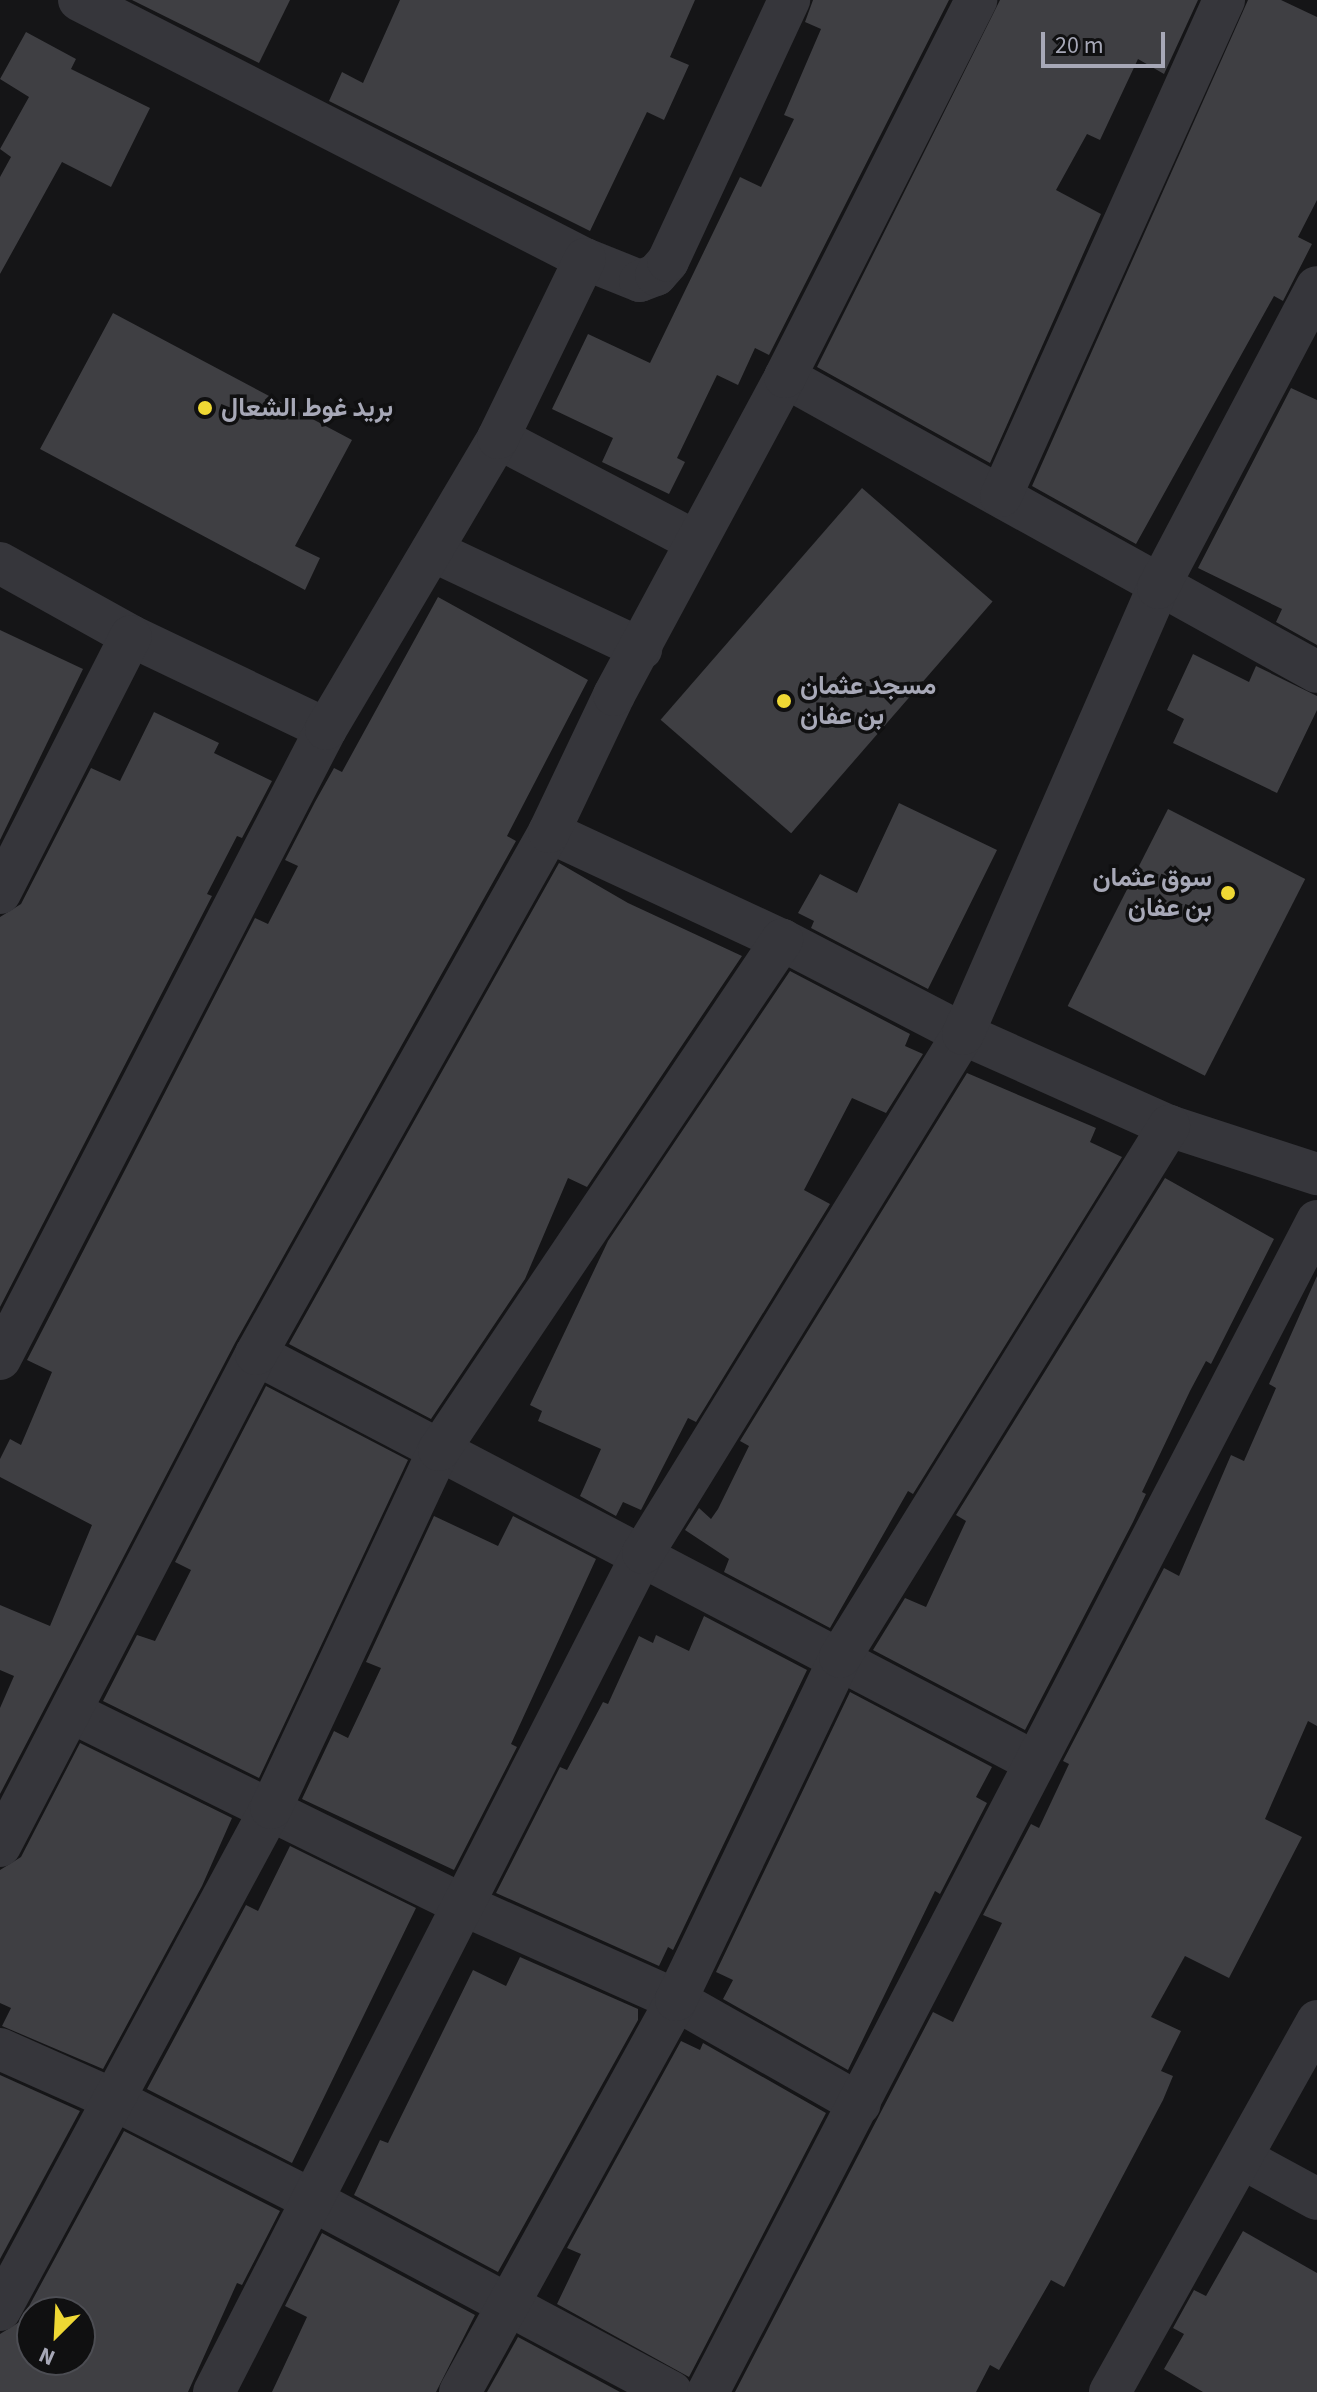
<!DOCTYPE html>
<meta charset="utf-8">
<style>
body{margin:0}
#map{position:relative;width:1317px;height:2392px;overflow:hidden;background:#151517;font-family:"Source Sans 3",Vazirmatn,sans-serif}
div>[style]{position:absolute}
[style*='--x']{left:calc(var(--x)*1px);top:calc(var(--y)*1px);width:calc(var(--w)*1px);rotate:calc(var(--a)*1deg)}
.building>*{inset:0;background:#3f3f43;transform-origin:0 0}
.street>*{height:42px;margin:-21px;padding:0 21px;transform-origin:21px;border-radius:21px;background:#36363b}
.dots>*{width:22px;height:22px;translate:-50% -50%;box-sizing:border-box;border:4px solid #101011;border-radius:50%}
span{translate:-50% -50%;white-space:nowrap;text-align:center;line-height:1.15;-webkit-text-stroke:7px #101011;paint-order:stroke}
.poi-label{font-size:26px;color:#a7a8b7;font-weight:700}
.left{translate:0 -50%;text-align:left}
.right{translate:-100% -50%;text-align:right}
.north{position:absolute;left:16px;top:2296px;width:80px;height:80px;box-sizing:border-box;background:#101011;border:2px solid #4c4d53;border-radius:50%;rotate:204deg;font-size:22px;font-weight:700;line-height:32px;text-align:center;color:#a7a8b7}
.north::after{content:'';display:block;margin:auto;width:28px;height:36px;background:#efd834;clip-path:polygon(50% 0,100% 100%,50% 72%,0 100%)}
.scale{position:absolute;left:1041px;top:32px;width:124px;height:36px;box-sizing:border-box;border:4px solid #a7a8b7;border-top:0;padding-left:10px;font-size:24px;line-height:28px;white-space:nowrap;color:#a7a8b7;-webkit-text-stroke:6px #101011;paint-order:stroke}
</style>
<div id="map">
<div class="building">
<i style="clip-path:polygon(132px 0,290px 0,259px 63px)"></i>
<i style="clip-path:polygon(400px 0,695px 0,670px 57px,689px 65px,664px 120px,647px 112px,590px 231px,329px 101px,342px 72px,363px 83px)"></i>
<i style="clip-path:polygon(813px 0,949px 0,769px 355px,755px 348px,738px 385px,717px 375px,677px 458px,685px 462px,669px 494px,602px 462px,613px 438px,552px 409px,588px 334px,650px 363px,740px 177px,761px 187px,794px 119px,784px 115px,821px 29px,805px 22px)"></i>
<i style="clip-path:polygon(1000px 0,1198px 0,1164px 74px,1138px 59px,1100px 140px,1087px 134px,1056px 190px,1101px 214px,990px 463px,817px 367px)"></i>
<i style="clip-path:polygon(1248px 0,1281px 0,1317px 17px,1317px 200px,1298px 237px,1312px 244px,1283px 301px,1274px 296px,1136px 544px,1032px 486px)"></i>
<i style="clip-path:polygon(26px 32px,76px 59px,71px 69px,150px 108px,111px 187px,62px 162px,0 274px,0 177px,11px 157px,0 149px,29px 97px,0 79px)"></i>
<i style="clip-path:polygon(113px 313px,352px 440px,295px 546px,320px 558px,305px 590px,40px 449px)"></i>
<i style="clip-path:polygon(1291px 388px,1317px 400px,1317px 645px,1276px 622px,1282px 609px,1198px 568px)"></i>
<i style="left:862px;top:488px;width:173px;height:307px;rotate:41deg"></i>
<i style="clip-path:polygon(438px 597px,588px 680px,507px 836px,516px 841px,235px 1343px,0 1794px,0 1708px,14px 1676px,0 1670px,0 1605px,50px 1626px,92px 1525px,0 1477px,0 1459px,10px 1439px,21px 1445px,52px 1372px,27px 1360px,255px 918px,268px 924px,298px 866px,285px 860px,315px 802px,334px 768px,342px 772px)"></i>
<i style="clip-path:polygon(0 630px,83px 669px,0 840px)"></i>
<i style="clip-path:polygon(1193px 654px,1249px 682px,1256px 666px,1317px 696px,1317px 710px,1277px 793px,1173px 743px,1184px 719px,1167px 710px)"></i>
<i style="clip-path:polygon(154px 712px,219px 743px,214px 753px,272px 781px,242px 838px,237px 836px,207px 894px,212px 896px,0 1307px,0 917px,21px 904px,91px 768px,120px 781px)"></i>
<i style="clip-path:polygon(899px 803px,997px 850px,928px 989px,811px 928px,814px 921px,798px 913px,820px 874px,857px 893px)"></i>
<i style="left:1168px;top:809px;width:154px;height:221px;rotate:27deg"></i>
<i style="clip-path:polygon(559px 863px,628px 903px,742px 956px,587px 1187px,568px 1178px,525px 1279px,431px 1419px,289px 1344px)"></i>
<i style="clip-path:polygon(790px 971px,910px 1034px,905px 1046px,923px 1054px,886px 1113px,852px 1098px,804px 1190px,830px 1204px,696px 1422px,688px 1418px,641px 1510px,623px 1502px,616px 1516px,580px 1496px,601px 1449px,538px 1421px,542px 1411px,530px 1405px,608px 1241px)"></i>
<i style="clip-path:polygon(967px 1073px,1096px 1128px,1090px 1142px,1122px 1157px,913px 1494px,908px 1491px,830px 1628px,724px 1572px,729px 1559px,685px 1530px,699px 1508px,711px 1519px,718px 1509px,749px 1446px,740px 1441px)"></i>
<i style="clip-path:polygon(1165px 1178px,1274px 1239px,1211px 1364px,1206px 1361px,1190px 1391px,1142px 1492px,1146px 1494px,1133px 1522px,1025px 1730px,873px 1650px,905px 1598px,926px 1607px,966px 1521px,956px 1515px)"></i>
<i style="clip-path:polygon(1317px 1276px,1317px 1726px,1308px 1721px,1265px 1819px,1302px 1837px,1229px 1978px,1185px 1956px,1151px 2017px,1181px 2031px,1161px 2071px,1173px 2076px,1163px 2100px,1064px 2287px,1051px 2280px,999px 2370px,990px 2365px,976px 2392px,735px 2392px,933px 2012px,953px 2022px,1002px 1923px,983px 1915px,1031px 1824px,1039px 1828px,1069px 1764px,1063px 1761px,1164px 1568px,1179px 1576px,1231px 1455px,1244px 1461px,1276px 1388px,1269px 1384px)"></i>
<i style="clip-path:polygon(266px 1386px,408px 1460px,259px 1778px,103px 1701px,137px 1635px,155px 1641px,191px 1570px,175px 1562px)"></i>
<i style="clip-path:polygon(434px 1516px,498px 1546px,513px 1516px,596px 1559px,511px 1744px,517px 1747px,454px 1870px,302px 1799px,334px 1731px,348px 1738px,381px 1668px,366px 1662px)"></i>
<i style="clip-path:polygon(704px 1616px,807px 1670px,673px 1950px,668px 1947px,659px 1966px,496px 1893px,560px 1767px,567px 1770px,603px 1702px,608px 1704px,639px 1636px,653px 1643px,656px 1635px,689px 1651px)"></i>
<i style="clip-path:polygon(850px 1692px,992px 1767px,976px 1797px,987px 1803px,940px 1894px,935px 1891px,848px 2070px,723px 1999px,733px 1980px,716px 1972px)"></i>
<i style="clip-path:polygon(80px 1743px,232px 1818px,202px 1886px,103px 2069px,2px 2026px,11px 2008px,0 2003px,0 1870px,21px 1857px)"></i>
<i style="clip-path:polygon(290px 1846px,416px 1908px,292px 2163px,147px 2089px,246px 1905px,258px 1911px)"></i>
<i style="clip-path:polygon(520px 1957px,638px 2009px,638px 2020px,498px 2272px,354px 2195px,380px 2140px,388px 2143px,473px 1970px,506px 1986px)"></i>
<i style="clip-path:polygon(681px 2041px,700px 2050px,703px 2043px,826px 2113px,689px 2377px,557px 2304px,581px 2254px,567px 2248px)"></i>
<i style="clip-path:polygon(0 2075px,80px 2111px,0 2259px)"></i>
<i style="clip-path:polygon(evenodd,124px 2131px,280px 2211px,242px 2285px,237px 2283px,188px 2392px,0 2392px,0 2334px,21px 2321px,124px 2131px,32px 2312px,80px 2312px,80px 2360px,32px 2360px,32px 2312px)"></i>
<i style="clip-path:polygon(1243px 2231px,1317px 2273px,1317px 2392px,1203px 2392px,1164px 2369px,1184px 2334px,1173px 2328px,1194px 2290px,1206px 2296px)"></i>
<i style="clip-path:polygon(322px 2233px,475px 2315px,436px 2392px,272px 2392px,307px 2317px,285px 2306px)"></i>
<i style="clip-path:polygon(518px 2337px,620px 2392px,487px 2392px)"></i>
</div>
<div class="street">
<i style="--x:79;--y:0;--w:568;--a:27.11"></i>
<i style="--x:585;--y:259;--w:59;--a:21.8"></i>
<i style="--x:640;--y:281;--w:17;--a:-21"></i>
<i style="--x:656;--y:275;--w:18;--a:-49"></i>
<i style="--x:668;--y:261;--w:288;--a:-65.1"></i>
<i style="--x:785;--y:377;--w:608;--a:29.01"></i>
<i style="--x:498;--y:438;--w:222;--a:27.6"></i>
<i style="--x:1001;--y:496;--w:544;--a:-65.79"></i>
<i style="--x:435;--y:552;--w:228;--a:25.2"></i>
<i style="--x:0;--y:563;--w:150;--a:29.1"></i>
<i style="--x:131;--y:636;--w:216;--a:25.5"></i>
<i style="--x:549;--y:832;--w:257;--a:24.9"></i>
<i style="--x:782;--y:940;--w:204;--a:27.4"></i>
<i style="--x:963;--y:1034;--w:226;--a:24.1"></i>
<i style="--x:1169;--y:1126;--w:156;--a:18"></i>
<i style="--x:0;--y:893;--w:288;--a:-63"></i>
<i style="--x:256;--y:1354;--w:877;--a:27.65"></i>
<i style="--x:0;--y:1359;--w:709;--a:-62.64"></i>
<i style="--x:326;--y:729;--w:338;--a:-59.4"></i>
<i style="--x:498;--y:438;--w:199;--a:-64.1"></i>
<i style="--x:71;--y:1712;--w:440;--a:26.2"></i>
<i style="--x:466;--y:1906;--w:230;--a:24.1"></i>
<i style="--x:676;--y:2000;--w:211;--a:29.5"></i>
<i style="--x:0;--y:1846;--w:555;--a:-62.51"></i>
<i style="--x:256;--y:1354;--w:599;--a:-60.69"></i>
<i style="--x:549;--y:832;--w:152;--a:-64.6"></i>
<i style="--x:614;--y:695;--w:361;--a:-61.7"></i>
<i style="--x:785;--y:377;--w:423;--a:-63.1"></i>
<i style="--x:0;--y:2049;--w:128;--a:24"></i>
<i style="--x:117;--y:2101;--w:219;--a:26.9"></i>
<i style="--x:312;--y:2200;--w:407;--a:28.1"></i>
<i style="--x:1242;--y:2158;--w:85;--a:28.7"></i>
<i style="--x:0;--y:2310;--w:570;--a:-61.64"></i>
<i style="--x:271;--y:1808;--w:395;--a:-64.9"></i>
<i style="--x:439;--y:1450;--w:615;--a:-56.08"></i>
<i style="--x:214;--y:2392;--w:942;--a:-62.92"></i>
<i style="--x:643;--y:1553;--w:610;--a:-58.34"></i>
<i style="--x:963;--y:1034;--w:487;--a:-66.4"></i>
<i style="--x:1158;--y:588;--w:340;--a:-62.2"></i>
<i style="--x:460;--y:2392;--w:448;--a:-61.1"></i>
<i style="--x:676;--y:2000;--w:380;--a:-64.4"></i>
<i style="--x:840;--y:1657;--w:625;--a:-58.22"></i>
<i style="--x:708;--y:2392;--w:1320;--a:-62.52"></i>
<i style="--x:1110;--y:2392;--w:425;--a:-60.8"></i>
</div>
<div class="dots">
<i style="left:205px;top:408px;background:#efd834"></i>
<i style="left:784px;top:701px;background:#efd834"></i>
<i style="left:1228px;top:893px;background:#efd834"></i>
</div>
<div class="poi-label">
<span class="left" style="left:221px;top:408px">بريد غوط الشعال</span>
<span class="left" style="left:800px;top:701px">مسجد عثمان<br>بن عفان</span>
<span class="right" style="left:1212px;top:893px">سوق عثمان<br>بن عفان</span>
</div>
<div class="north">N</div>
<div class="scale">20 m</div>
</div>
